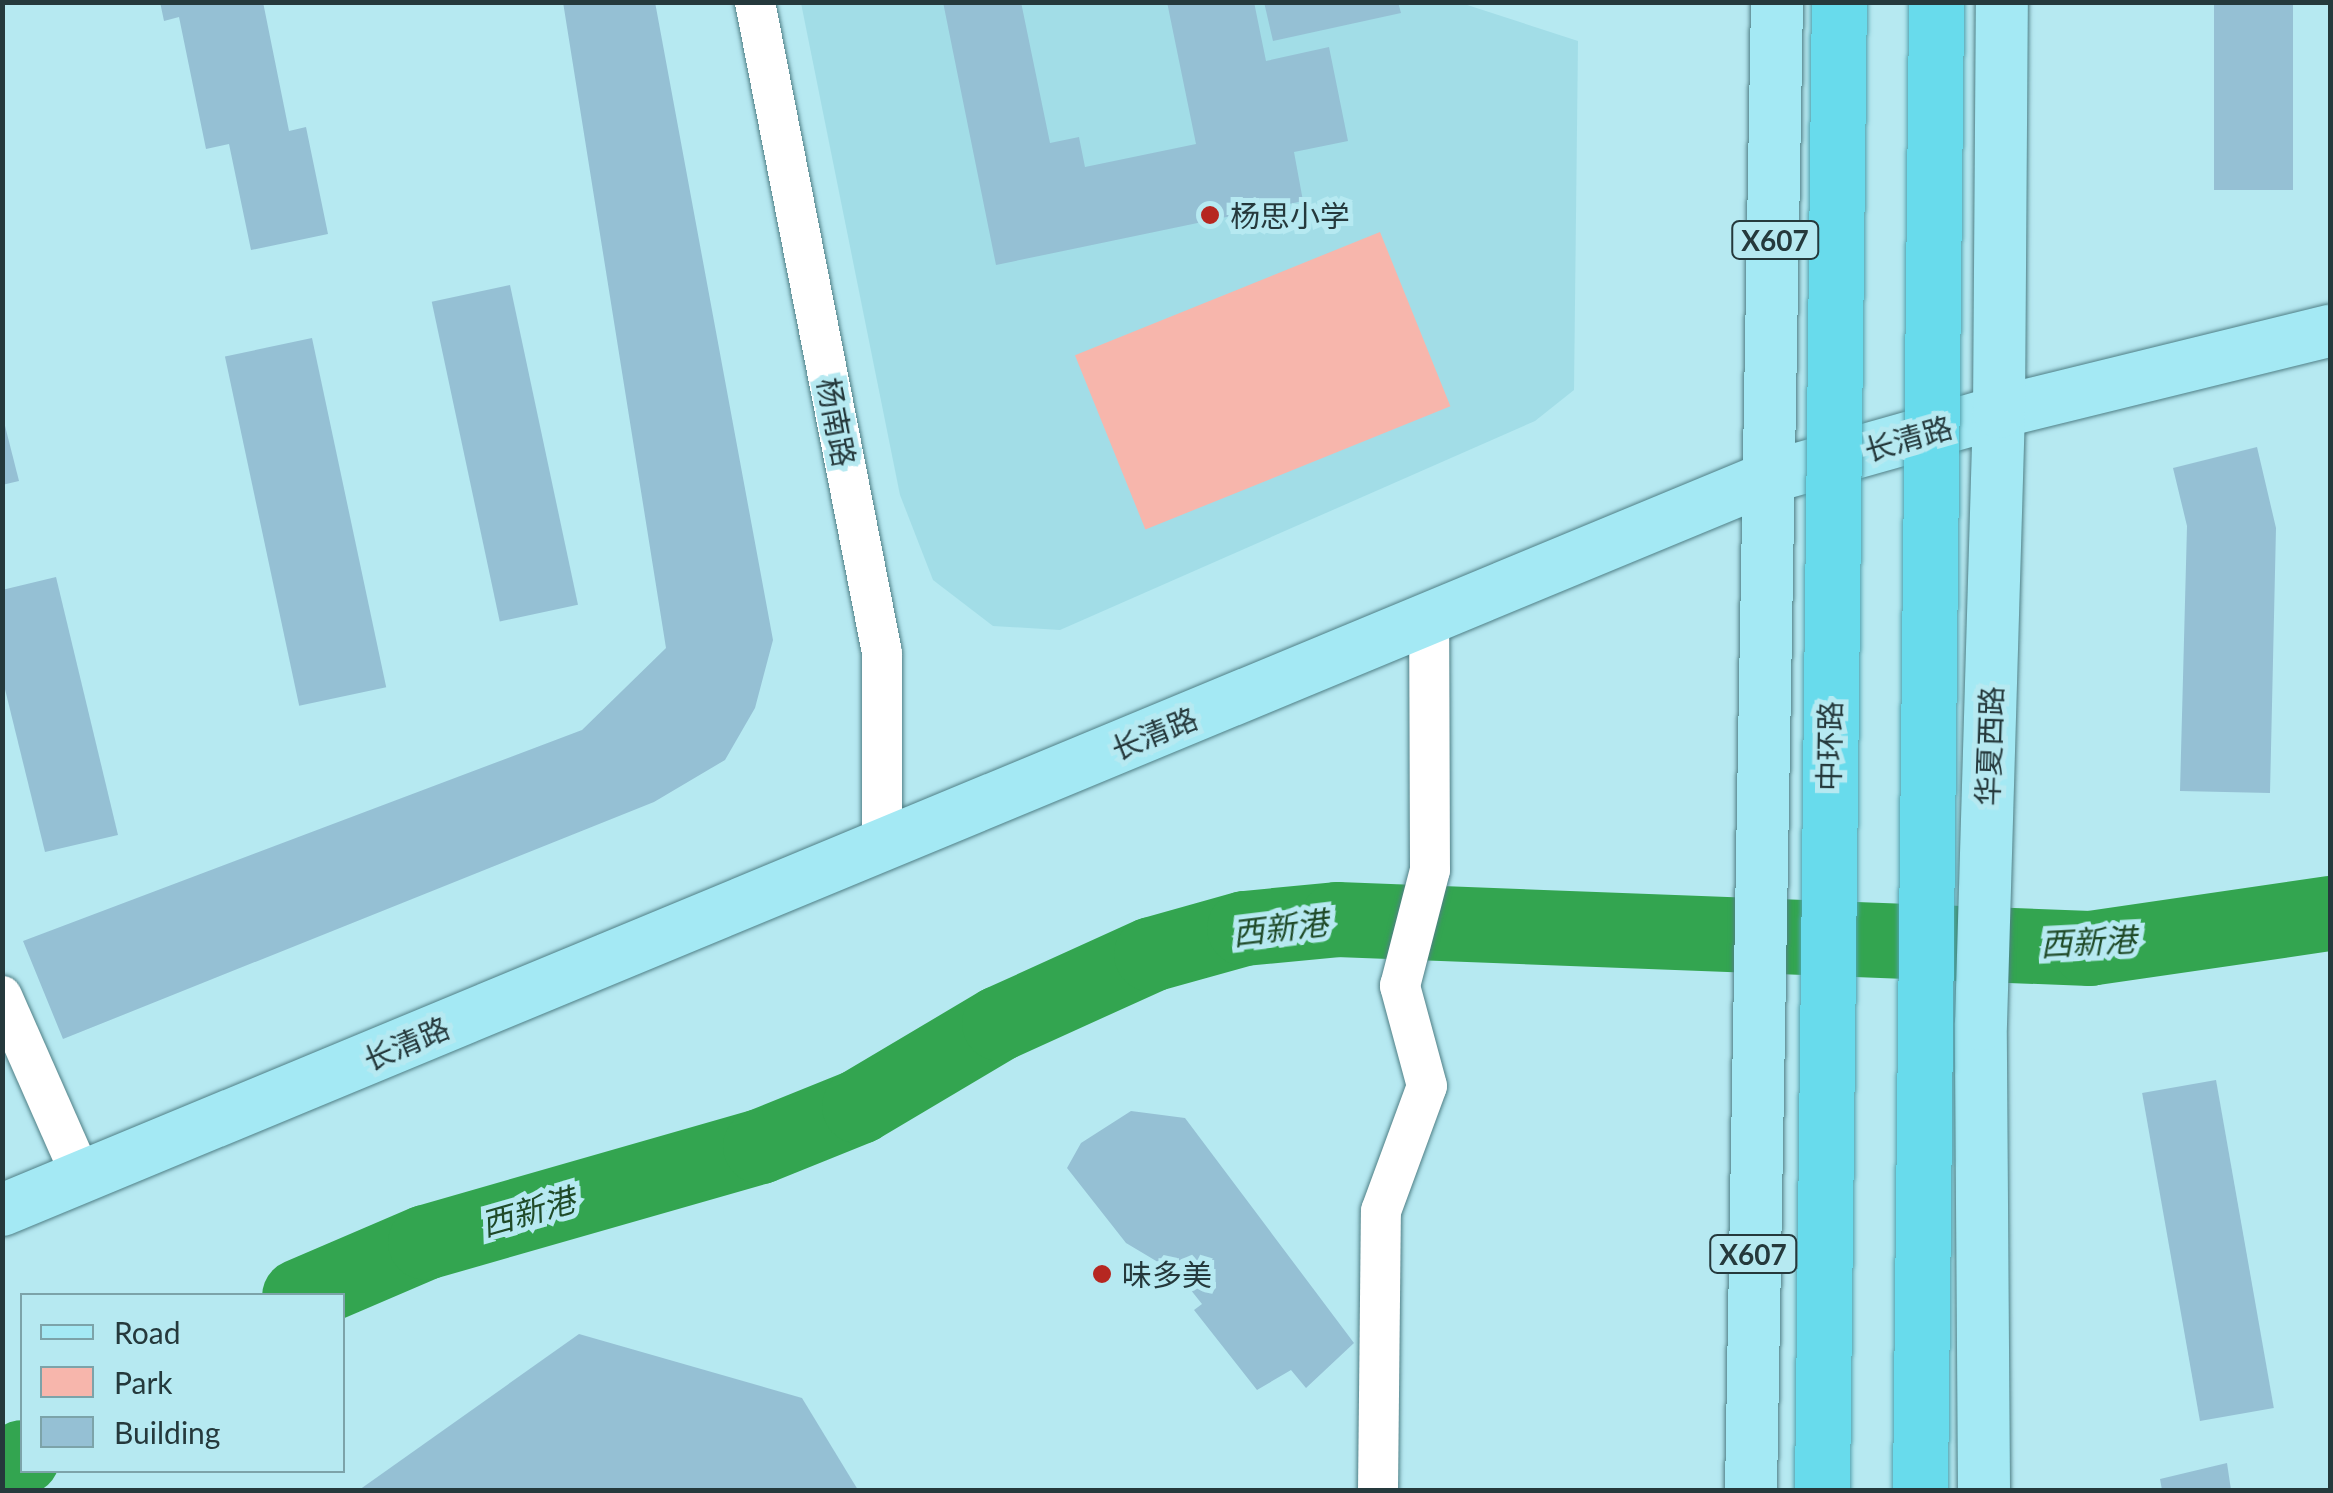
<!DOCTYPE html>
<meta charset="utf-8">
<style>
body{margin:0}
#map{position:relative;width:2333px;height:1493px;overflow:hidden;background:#b6e9f1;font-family:Lato,"Noto Sans SC",sans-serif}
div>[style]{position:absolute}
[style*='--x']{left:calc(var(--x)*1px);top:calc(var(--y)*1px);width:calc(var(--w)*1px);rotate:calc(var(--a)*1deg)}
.built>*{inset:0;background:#a2dde7}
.green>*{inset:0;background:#f7b6ac;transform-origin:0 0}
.river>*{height:75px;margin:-37.5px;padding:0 37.5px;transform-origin:37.5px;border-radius:37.5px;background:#33a550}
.building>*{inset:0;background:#95c0d4;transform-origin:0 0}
.roads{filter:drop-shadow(0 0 2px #4f7f86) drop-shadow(0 0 2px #4f7f86)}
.minor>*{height:40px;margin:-20px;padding:0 20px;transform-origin:20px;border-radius:20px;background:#fff}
.major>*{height:52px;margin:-26px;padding:0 26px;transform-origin:26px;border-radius:26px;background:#a4e9f4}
.bridges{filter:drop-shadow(0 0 2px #51a2ae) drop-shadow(0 0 2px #51a2ae)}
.highway-bridge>*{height:55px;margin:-27.5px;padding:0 27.5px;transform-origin:27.5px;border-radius:27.5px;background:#68dbec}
.dots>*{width:28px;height:28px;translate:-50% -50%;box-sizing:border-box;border:5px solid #b6e9f1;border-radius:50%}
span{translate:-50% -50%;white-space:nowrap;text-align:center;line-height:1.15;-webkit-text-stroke:10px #b6e9f1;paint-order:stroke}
.shield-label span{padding:2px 8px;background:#b6e9f1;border:2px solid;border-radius:8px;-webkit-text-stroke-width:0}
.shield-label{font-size:28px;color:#25393c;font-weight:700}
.poi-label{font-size:30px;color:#25393c}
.left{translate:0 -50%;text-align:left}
.street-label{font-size:30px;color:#25393c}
.water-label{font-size:32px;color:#1f4a28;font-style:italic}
.frame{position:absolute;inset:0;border:5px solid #25393c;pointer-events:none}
.legend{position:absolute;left:20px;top:1293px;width:325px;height:180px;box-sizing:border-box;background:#b6e9f1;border:2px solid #7ca3a9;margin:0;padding:12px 18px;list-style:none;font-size:30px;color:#25393c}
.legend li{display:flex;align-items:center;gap:20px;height:50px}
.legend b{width:50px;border:2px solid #7ca3a9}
</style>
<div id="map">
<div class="built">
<i style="clip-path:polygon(1458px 2px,1578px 41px,1574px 390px,1535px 421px,1060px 630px,993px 626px,933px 580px,900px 495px,801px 3px)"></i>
</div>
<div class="green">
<i style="left:1380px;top:232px;width:188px;height:329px;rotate:68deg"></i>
</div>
<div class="river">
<i style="--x:299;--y:1296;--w:137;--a:-23.2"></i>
<i style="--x:425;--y:1242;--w:348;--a:-16"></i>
<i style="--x:760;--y:1146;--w:107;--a:-22"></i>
<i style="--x:859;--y:1106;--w:163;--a:-30.7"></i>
<i style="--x:999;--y:1023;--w:167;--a:-24.4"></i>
<i style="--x:1151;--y:954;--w:97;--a:-15.6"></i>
<i style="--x:1244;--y:928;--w:93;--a:-5.5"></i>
<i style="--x:1337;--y:919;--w:753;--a:2.21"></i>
<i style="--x:2089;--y:948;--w:244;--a:-8.3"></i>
<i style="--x:2;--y:1469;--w:23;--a:-31"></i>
</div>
<div class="building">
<i style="clip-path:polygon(160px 2px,263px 2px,289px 131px,306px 127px,328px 234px,251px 250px,229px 144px,206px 149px,179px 17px,164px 21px)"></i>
<i style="clip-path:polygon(563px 2px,655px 2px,773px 640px,755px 708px,725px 760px,654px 802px,63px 1039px,23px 941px,582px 730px,666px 648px)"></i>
<i style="clip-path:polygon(943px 2px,1021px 2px,1050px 143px,1079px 137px,1085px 167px,1196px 144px,1167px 2px,1254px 2px,1266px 61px,1329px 47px,1348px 141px,1294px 152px,1303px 201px,996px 265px)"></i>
<i style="clip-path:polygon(1264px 2px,1398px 2px,1401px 13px,1273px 41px)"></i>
<i style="left:2214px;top:2px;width:79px;height:188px"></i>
<i style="left:510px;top:285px;width:327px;height:80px;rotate:78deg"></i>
<i style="left:312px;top:338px;width:357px;height:89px;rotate:78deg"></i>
<i style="clip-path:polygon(2px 414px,19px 481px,2px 485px)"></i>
<i style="clip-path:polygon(2257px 447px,2276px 528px,2270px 793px,2180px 791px,2187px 526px,2173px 468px)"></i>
<i style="clip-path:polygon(56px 577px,118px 835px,45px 852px,2px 677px,2px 590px)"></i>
<i style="left:2216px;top:1080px;width:333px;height:75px;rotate:80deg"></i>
<i style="clip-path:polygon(1131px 1111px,1185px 1118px,1354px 1343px,1306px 1388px,1291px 1370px,1257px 1390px,1194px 1310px,1202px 1304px,1178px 1274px,1126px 1243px,1067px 1168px,1081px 1143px)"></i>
<i style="clip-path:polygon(579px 1334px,802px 1398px,858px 1490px,359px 1490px)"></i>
<i style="clip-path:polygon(2227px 1463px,2231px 1490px,2162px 1490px,2160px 1479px)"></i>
</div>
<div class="roads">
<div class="minor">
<i style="--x:755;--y:2;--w:663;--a:78.96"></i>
<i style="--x:882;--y:653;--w:192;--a:90"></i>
<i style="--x:2;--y:996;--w:198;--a:66.2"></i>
<i style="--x:1378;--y:1490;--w:279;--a:-89.4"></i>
<i style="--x:1381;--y:1211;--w:133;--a:-69.8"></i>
<i style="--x:1427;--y:1086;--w:104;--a:-105.1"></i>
<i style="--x:1400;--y:986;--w:120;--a:-75.5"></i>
<i style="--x:1430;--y:870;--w:251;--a:-90.2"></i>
</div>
<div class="major">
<i style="--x:2;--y:1210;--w:1914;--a:-22.52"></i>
<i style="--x:1770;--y:477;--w:238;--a:-15.8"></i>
<i style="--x:1999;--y:412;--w:341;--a:-13.8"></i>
<i style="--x:1751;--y:1490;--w:1488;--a:-89"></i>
<i style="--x:1984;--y:1490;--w:466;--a:-90.4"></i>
<i style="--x:1981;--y:1024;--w:612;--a:-88.32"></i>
<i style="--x:1999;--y:412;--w:410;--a:-89.6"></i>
</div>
</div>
<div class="bridges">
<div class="highway-bridge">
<i style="--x:1822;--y:1490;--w:1488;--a:-89.35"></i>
<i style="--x:1920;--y:1490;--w:1488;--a:-89.38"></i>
</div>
</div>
<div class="dots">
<i style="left:1210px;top:215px;background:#b62721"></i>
<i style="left:1102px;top:1274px;background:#b62721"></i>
</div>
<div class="shield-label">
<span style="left:1775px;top:240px">X607</span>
<span style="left:1753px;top:1254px">X607</span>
</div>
<div class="poi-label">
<span class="left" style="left:1230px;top:215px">杨思小学</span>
<span class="left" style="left:1122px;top:1274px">味多美</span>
</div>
<div class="street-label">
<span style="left:837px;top:422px;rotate:79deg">杨南路</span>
<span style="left:1908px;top:438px;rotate:-16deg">长清路</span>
<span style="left:1154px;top:733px;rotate:-22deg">长清路</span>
<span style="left:1829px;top:746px;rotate:-89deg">中环路</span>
<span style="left:1989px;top:746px;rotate:-88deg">华夏西路</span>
<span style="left:406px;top:1043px;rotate:-23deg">长清路</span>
</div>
<div class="water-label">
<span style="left:1280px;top:928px;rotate:-7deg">西新港</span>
<span style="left:2088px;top:942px;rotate:-3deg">西新港</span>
<span style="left:528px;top:1212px;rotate:-16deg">西新港</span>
</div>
<div class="frame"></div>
<ul class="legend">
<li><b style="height:12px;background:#a4e9f4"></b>Road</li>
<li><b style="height:28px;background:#f7b6ac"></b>Park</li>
<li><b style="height:28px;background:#95c0d4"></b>Building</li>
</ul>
</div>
